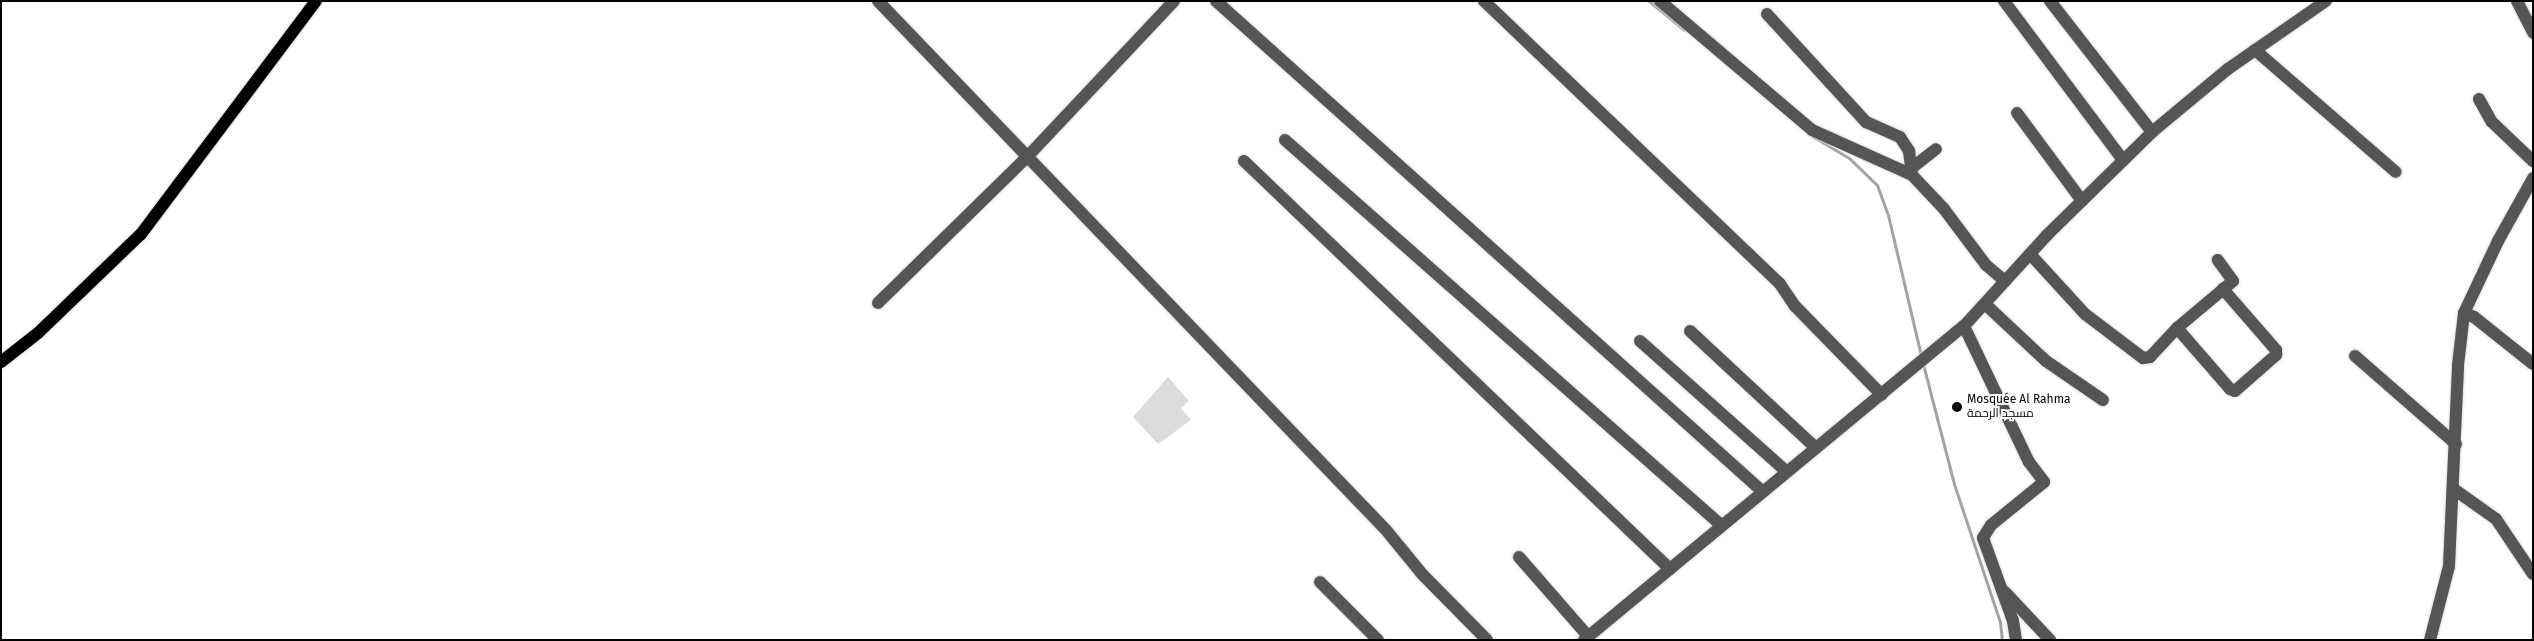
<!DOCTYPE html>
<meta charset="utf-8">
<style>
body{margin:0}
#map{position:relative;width:2534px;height:641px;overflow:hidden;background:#fff;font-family:"Fira Sans",Cairo,sans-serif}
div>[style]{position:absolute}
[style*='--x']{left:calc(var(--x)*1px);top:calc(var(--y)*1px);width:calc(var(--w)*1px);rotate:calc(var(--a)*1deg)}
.green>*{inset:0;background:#dcdcdc}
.stream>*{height:3px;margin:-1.5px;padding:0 1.5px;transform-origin:1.5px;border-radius:1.5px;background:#a3a3a3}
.roads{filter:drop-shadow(0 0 1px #dbdbdb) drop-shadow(0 0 1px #dbdbdb)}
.minor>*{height:12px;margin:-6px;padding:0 6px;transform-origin:6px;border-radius:6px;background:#555}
.major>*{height:12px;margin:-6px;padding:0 6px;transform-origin:6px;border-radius:6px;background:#000}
.dots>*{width:14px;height:14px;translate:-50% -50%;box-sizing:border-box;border:2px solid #fff;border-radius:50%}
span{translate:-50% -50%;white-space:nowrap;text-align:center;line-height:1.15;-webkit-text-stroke:4px #fff;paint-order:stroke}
.poi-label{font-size:12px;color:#000}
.left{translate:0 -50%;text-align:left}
.frame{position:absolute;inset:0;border:2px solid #000;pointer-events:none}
</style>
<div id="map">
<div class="green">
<i style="clip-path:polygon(1168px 377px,1189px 401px,1181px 408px,1191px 420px,1158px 444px,1133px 417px)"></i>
</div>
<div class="stream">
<i style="--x:1649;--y:1;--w:45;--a:39.6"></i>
<i style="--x:1812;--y:136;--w:43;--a:30.7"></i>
<i style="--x:1849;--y:158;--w:39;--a:44"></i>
<i style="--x:1877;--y:185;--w:32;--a:70"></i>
<i style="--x:1888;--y:215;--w:145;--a:76.8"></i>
<i style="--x:1923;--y:364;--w:124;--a:75.5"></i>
<i style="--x:1954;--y:484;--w:145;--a:71.6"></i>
<i style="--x:2000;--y:622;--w:18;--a:84"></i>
</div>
<div class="roads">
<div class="minor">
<i style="--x:878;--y:1;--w:733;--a:46.16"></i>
<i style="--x:1386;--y:530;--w:58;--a:50.6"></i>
<i style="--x:1423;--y:575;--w:91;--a:45.4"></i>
<i style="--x:1216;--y:1;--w:734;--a:41.91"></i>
<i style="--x:1484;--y:1;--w:410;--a:43.7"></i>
<i style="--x:1780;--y:284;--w:27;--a:56"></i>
<i style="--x:1795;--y:306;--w:124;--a:45.7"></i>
<i style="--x:1660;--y:1;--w:199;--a:40.3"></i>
<i style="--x:1812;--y:130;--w:110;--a:24.2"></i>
<i style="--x:1912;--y:175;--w:47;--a:46.7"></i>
<i style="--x:1944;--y:209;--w:70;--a:53.1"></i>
<i style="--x:1986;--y:265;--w:25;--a:40"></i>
<i style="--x:2004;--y:1;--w:199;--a:53.2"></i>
<i style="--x:2050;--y:1;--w:166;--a:52.1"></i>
<i style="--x:2517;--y:1;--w:36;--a:63"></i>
<i style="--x:1767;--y:14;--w:147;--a:47.5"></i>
<i style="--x:1866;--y:122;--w:37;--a:24"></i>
<i style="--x:1900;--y:137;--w:17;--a:57"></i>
<i style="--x:1909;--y:151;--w:24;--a:83"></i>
<i style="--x:2255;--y:50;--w:186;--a:40.9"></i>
<i style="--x:2479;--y:99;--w:26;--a:61"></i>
<i style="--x:2492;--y:122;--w:57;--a:43.6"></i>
<i style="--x:2017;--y:113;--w:109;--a:53.5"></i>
<i style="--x:1285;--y:140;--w:582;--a:41.45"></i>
<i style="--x:1244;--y:161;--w:590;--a:43.76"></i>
<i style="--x:1913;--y:167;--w:29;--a:-38"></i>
<i style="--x:2030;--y:254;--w:81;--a:47.5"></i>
<i style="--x:2085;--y:314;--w:73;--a:37.2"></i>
<i style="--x:2143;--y:358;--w:7;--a:-8"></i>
<i style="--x:2150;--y:357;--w:40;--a:-47"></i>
<i style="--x:2177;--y:328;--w:73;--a:-40"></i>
<i style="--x:2233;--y:281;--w:26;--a:-126"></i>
<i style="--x:878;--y:303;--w:210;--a:-44.4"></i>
<i style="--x:1028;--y:156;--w:213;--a:-46.7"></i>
<i style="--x:1985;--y:304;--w:83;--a:43.1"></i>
<i style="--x:2046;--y:361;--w:69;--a:34.4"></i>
<i style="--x:2464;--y:313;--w:11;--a:22"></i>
<i style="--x:2474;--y:317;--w:75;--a:38.5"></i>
<i style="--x:1964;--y:326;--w:151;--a:64.5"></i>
<i style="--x:2029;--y:462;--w:25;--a:53"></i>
<i style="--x:2044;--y:482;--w:68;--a:140.9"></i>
<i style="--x:1991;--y:525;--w:15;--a:122"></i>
<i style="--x:1983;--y:538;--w:88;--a:70.1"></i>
<i style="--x:2013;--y:621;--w:19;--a:81"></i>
<i style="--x:2177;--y:328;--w:81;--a:49"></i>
<i style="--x:2230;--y:389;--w:5;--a:22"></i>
<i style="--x:2235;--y:391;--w:55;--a:-41.3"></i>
<i style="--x:2276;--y:355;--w:5;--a:-90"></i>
<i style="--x:2276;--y:350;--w:81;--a:-131"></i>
<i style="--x:1690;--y:331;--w:171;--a:42.9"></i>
<i style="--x:1640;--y:341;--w:195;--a:41.7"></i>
<i style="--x:2355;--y:356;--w:134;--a:41.1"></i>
<i style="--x:2455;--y:490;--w:50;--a:35.3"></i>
<i style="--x:2496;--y:519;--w:66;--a:56.1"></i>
<i style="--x:1519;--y:557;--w:105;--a:48.9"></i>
<i style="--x:1320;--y:582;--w:82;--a:45"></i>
<i style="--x:2005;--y:592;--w:66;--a:46.8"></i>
<i style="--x:1584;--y:640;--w:493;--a:-39.6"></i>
<i style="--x:1964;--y:326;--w:123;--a:-47.6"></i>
<i style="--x:2047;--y:235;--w:147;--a:-44.4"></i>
<i style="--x:2152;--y:132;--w:99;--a:-39.7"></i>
<i style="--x:2228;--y:69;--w:119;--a:-34.8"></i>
<i style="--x:2430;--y:640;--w:76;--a:-75.6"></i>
<i style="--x:2449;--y:566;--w:201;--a:-87.4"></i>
<i style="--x:2458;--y:365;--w:52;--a:-83.4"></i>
<i style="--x:2464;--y:313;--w:80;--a:-64.7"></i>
<i style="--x:2498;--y:241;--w:72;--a:-60.9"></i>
</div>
<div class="major">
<i style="--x:1;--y:362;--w:47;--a:-38.1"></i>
<i style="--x:38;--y:333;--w:143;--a:-43.9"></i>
<i style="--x:141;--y:234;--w:291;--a:-53.1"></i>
</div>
</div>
<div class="dots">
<i style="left:1957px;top:407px;background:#000"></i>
</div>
<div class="poi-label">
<span class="left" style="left:1967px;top:407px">Mosquée Al Rahma<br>مسجد الرحمة</span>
</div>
<div class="frame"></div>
</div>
